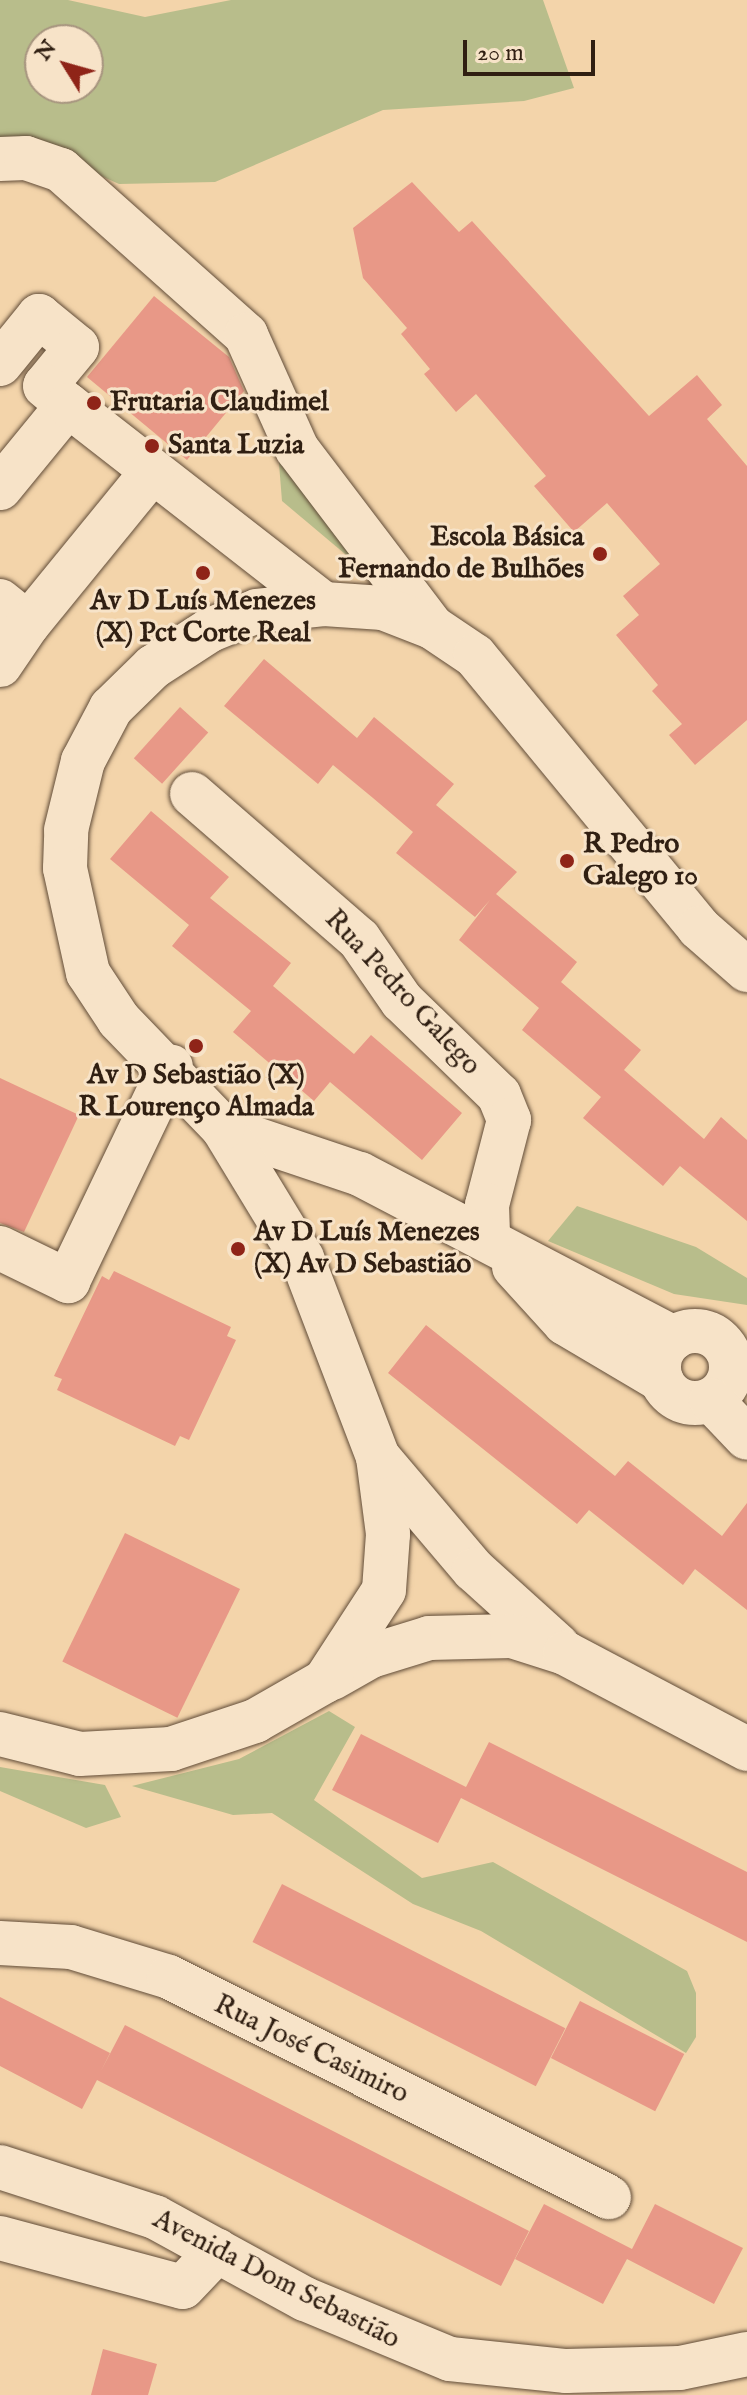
<!DOCTYPE html>
<meta charset="utf-8">
<style>
body{margin:0}
#map{position:relative;width:747px;height:2395px;overflow:hidden;background:#f3d4aa;font-family:"IM FELL English",serif}
div>[style]{position:absolute}
[style*='--x']{left:calc(var(--x)*1px);top:calc(var(--y)*1px);width:calc(var(--w)*1px);rotate:calc(var(--a)*1deg)}
.green>*{inset:0;background:#b8bd8b}
.building>*{inset:0;background:#e89887;transform-origin:0 0}
.roads{filter:drop-shadow(0 0 2px #614c38) drop-shadow(0 0 2px #614c38)}
.minor>*{height:44px;margin:-22px;padding:0 22px;transform-origin:22px;border-radius:22px;background:#f7e3c8}
.minor>.ring{margin:-22px;padding:0;box-sizing:content-box;background:none;border:44px solid #f7e3c8;border-radius:50%}
.dots>*{width:22px;height:22px;translate:-50% -50%;box-sizing:border-box;border:4px solid #f7e3c8;border-radius:50%}
span{translate:-50% -50%;white-space:nowrap;text-align:center;line-height:1.15;-webkit-text-stroke:6px #f7e3c8;paint-order:stroke}
.poi-label{font-size:28px;color:#301f12;font-weight:700}
.left{translate:0 -50%;text-align:left}
.right{translate:-100% -50%;text-align:right}
.street-label{font-size:28px;color:#301f12}
.north{position:absolute;left:24px;top:24px;width:80px;height:80px;box-sizing:border-box;background:#f7e3c8;border:2px solid #a7957f;border-radius:50%;rotate:307deg;font-size:22px;font-weight:700;line-height:32px;text-align:center;color:#301f12}
.north::after{content:'';display:block;margin:auto;width:28px;height:36px;background:#8f2418;clip-path:polygon(50% 0,100% 100%,50% 72%,0 100%)}
.scale{position:absolute;left:463px;top:40px;width:132px;height:36px;box-sizing:border-box;border:4px solid #301f12;border-top:0;padding-left:10px;font-size:24px;line-height:28px;white-space:nowrap;color:#301f12;-webkit-text-stroke:6px #f7e3c8;paint-order:stroke}
</style>
<div id="map">
<div class="green">
<i style="clip-path:polygon(evenodd,0 0,68px 0,145px 17px,231px 0,543px 0,574px 88px,524px 101px,383px 110px,215px 182px,119px 184px,32px 145px,0 151px,0 0,40px 40px,88px 40px,88px 88px,40px 88px,40px 40px)"></i>
<i style="clip-path:polygon(278px 451px,363px 552px,351px 559px,282px 501px)"></i>
<i style="clip-path:polygon(577px 1206px,696px 1247px,747px 1278px,747px 1305px,674px 1294px,548px 1241px)"></i>
<i style="clip-path:polygon(329px 1711px,355px 1727px,314px 1800px,422px 1878px,493px 1862px,687px 1971px,696px 1993px,696px 2037px,686px 2053px,481px 1931px,413px 1904px,272px 1813px,233px 1815px,132px 1786px,239px 1759px)"></i>
<i style="clip-path:polygon(0 1767px,105px 1785px,121px 1817px,86px 1828px,0 1791px)"></i>
</div>
<div class="building">
<i style="clip-path:polygon(412px 182px,459px 232px,472px 221px,649px 416px,697px 375px,722px 405px,707px 419px,747px 466px,747px 720px,695px 765px,669px 735px,682px 724px,652px 691px,658px 685px,616px 635px,639px 615px,623px 596px,660px 564px,607px 503px,574px 532px,534px 486px,546px 476px,476px 394px,456px 412px,424px 374px,430px 369px,401px 334px,407px 328px,363px 278px,353px 228px)"></i>
<i style="clip-path:polygon(154px 296px,229px 357px,244px 391px,187px 460px,87px 377px)"></i>
<i style="clip-path:polygon(264px 659px,357px 738px,374px 717px,454px 784px,436px 805px,517px 872px,496px 894px,577px 962px,561px 982px,641px 1050px,624px 1070px,704px 1139px,721px 1117px,747px 1140px,747px 1221px,680px 1166px,663px 1186px,583px 1118px,601px 1097px,522px 1030px,539px 1008px,459px 940px,490px 900px,475px 917px,396px 853px,413px 832px,373px 798px,333px 765px,318px 784px,224px 706px)"></i>
<i style="left:180px;top:707px;width:38px;height:69px;rotate:42deg"></i>
<i style="clip-path:polygon(151px 811px,229px 877px,210px 898px,291px 963px,273px 986px,354px 1054px,371px 1035px,462px 1113px,422px 1160px,330px 1082px,314px 1101px,233px 1032px,251px 1011px,172px 946px,189px 925px,110px 859px)"></i>
<i style="clip-path:polygon(0 1078px,79px 1115px,24px 1232px,0 1223px)"></i>
<i style="clip-path:polygon(114px 1271px,231px 1327px,227px 1336px,236px 1340px,189px 1440px,180px 1436px,175px 1446px,57px 1390px,62px 1379px,54px 1376px,102px 1276px,109px 1280px)"></i>
<i style="clip-path:polygon(426px 1325px,615px 1476px,628px 1461px,722px 1536px,747px 1503px,747px 1610px,695px 1569px,683px 1585px,589px 1510px,577px 1524px,388px 1373px)"></i>
<i style="left:125px;top:1533px;width:128px;height:143px;rotate:26deg"></i>
<i style="clip-path:polygon(361px 1734px,466px 1787px,489px 1742px,747px 1872px,747px 1942px,461px 1798px,438px 1843px,332px 1790px)"></i>
<i style="left:282px;top:1884px;width:318px;height:65px;rotate:27deg"></i>
<i style="clip-path:polygon(0 1997px,110px 2053px,101px 2071px,125px 2025px,529px 2231px,501px 2286px,97px 2080px,82px 2109px,0 2066px)"></i>
<i style="left:580px;top:2001px;width:117px;height:64px;rotate:27deg"></i>
<i style="clip-path:polygon(544px 2204px,632px 2249px,655px 2204px,743px 2248px,714px 2304px,627px 2259px,603px 2304px,515px 2259px)"></i>
<i style="clip-path:polygon(103px 2349px,157px 2364px,148px 2395px,91px 2395px)"></i>
</div>
<div class="roads">
<div class="minor">
<i style="--x:0;--y:159;--w:26;--a:-2"></i>
<i style="--x:26;--y:158;--w:37;--a:19"></i>
<i style="--x:61;--y:170;--w:248;--a:41.7"></i>
<i style="--x:246;--y:335;--w:125;--a:65.9"></i>
<i style="--x:297;--y:449;--w:223;--a:52.8"></i>
<i style="--x:0;--y:364;--w:62;--a:-50.9"></i>
<i style="--x:39;--y:316;--w:49;--a:39.2"></i>
<i style="--x:77;--y:347;--w:50;--a:129.4"></i>
<i style="--x:45;--y:386;--w:30;--a:40"></i>
<i style="--x:0;--y:488;--w:107;--a:-50.7"></i>
<i style="--x:68;--y:405;--w:324;--a:37.9"></i>
<i style="--x:0;--y:601;--w:36;--a:39"></i>
<i style="--x:28;--y:624;--w:195;--a:-50.8"></i>
<i style="--x:0;--y:665;--w:50;--a:-55.7"></i>
<i style="--x:192;--y:794;--w:221;--a:41"></i>
<i style="--x:359;--y:939;--w:75;--a:55.3"></i>
<i style="--x:402;--y:1001;--w:135;--a:44.1"></i>
<i style="--x:499;--y:1095;--w:27;--a:68"></i>
<i style="--x:509;--y:1120;--w:88;--a:104.5"></i>
<i style="--x:487;--y:1205;--w:34;--a:88"></i>
<i style="--x:223;--y:1128;--w:145;--a:18.6"></i>
<i style="--x:360;--y:1174;--w:354;--a:27.6"></i>
<i style="--x:0;--y:1248;--w:76;--a:25.9"></i>
<i style="--x:68;--y:1281;--w:238;--a:-64.4"></i>
<i style="--x:514;--y:1267;--w:76;--a:47.7"></i>
<i style="--x:565;--y:1323;--w:112;--a:30.7"></i>
<i class="ring" style="left:659px;top:1331px;width:28px;height:28px"></i>
<i style="--x:711;--y:1400;--w:52;--a:46.5"></i>
<i style="--x:378;--y:1457;--w:148;--a:49.7"></i>
<i style="--x:474;--y:1570;--w:113;--a:42.1"></i>
<i style="--x:332;--y:1678;--w:45;--a:-29.4"></i>
<i style="--x:371;--y:1656;--w:61;--a:-17.2"></i>
<i style="--x:429;--y:1638;--w:83;--a:-1.4"></i>
<i style="--x:512;--y:1636;--w:56;--a:17.8"></i>
<i style="--x:565;--y:1653;--w:206;--a:27.8"></i>
<i style="--x:0;--y:1734;--w:82;--a:14"></i>
<i style="--x:80;--y:1754;--w:91;--a:-3.1"></i>
<i style="--x:171;--y:1749;--w:89;--a:-18.4"></i>
<i style="--x:255;--y:1721;--w:81;--a:-29.7"></i>
<i style="--x:325;--y:1681;--w:108;--a:-57"></i>
<i style="--x:384;--y:1590;--w:56;--a:-85.9"></i>
<i style="--x:388;--y:1534;--w:78;--a:-97.4"></i>
<i style="--x:378;--y:1457;--w:213;--a:-110.9"></i>
<i style="--x:302;--y:1258;--w:152;--a:-121.3"></i>
<i style="--x:223;--y:1128;--w:150;--a:-133.9"></i>
<i style="--x:119;--y:1020;--w:56;--a:-123.4"></i>
<i style="--x:88;--y:973;--w:107;--a:-102.4"></i>
<i style="--x:65;--y:868;--w:38;--a:-88"></i>
<i style="--x:66;--y:830;--w:71;--a:-76.2"></i>
<i style="--x:83;--y:761;--w:60;--a:-62.2"></i>
<i style="--x:111;--y:708;--w:59;--a:-44.3"></i>
<i style="--x:153;--y:667;--w:68;--a:-33"></i>
<i style="--x:210;--y:630;--w:51;--a:-22"></i>
<i style="--x:257;--y:611;--w:67;--a:-6"></i>
<i style="--x:324;--y:604;--w:59;--a:3.9"></i>
<i style="--x:383;--y:608;--w:53;--a:21.2"></i>
<i style="--x:432;--y:627;--w:52;--a:34"></i>
<i style="--x:475;--y:656;--w:352;--a:50.5"></i>
<i style="--x:699;--y:928;--w:64;--a:41.2"></i>
<i style="--x:0;--y:1943;--w:71;--a:3.2"></i>
<i style="--x:71;--y:1947;--w:102;--a:17"></i>
<i style="--x:169;--y:1977;--w:492;--a:26.6"></i>
<i style="--x:0;--y:2167;--w:163;--a:17.9"></i>
<i style="--x:155;--y:2217;--w:171;--a:28.7"></i>
<i style="--x:305;--y:2299;--w:157;--a:22.5"></i>
<i style="--x:450;--y:2359;--w:117;--a:5.9"></i>
<i style="--x:566;--y:2371;--w:114;--a:-1.5"></i>
<i style="--x:680;--y:2368;--w:68;--a:-11.8"></i>
<i style="--x:0;--y:2238;--w:189;--a:15"></i>
<i style="--x:183;--y:2287;--w:50;--a:-46.6"></i>
</div>
</div>
<div class="dots">
<i style="left:94px;top:403px;background:#8f2418"></i>
<i style="left:152px;top:446px;background:#8f2418"></i>
<i style="left:600px;top:554px;background:#8f2418"></i>
<i style="left:203px;top:573px;background:#8f2418"></i>
<i style="left:567px;top:861px;background:#8f2418"></i>
<i style="left:196px;top:1046px;background:#8f2418"></i>
<i style="left:238px;top:1249px;background:#8f2418"></i>
</div>
<div class="poi-label">
<span class="left" style="left:110px;top:403px">Frutaria Claudimel</span>
<span class="left" style="left:168px;top:446px">Santa Luzia</span>
<span class="right" style="left:584px;top:554px">Escola Básica<br>Fernando de Bulhões</span>
<span style="left:203px;top:618px">Av D Luís Menezes<br>(X) Pct Corte Real</span>
<span class="left" style="left:583px;top:861px">R Pedro<br>Galego 10</span>
<span style="left:196px;top:1092px">Av D Sebastião (X)<br>R Lourenço Almada</span>
<span class="left" style="left:254px;top:1249px">Av D Luís Menezes<br>(X) Av D Sebastião</span>
</div>
<div class="street-label">
<span style="left:402px;top:993px;rotate:47deg">Rua Pedro Galego</span>
<span style="left:311px;top:2050px;rotate:26deg">Rua José Casimiro</span>
<span style="left:276px;top:2280px;rotate:27deg">Avenida Dom Sebastião</span>
</div>
<div class="north">N</div>
<div class="scale">20 m</div>
</div>
